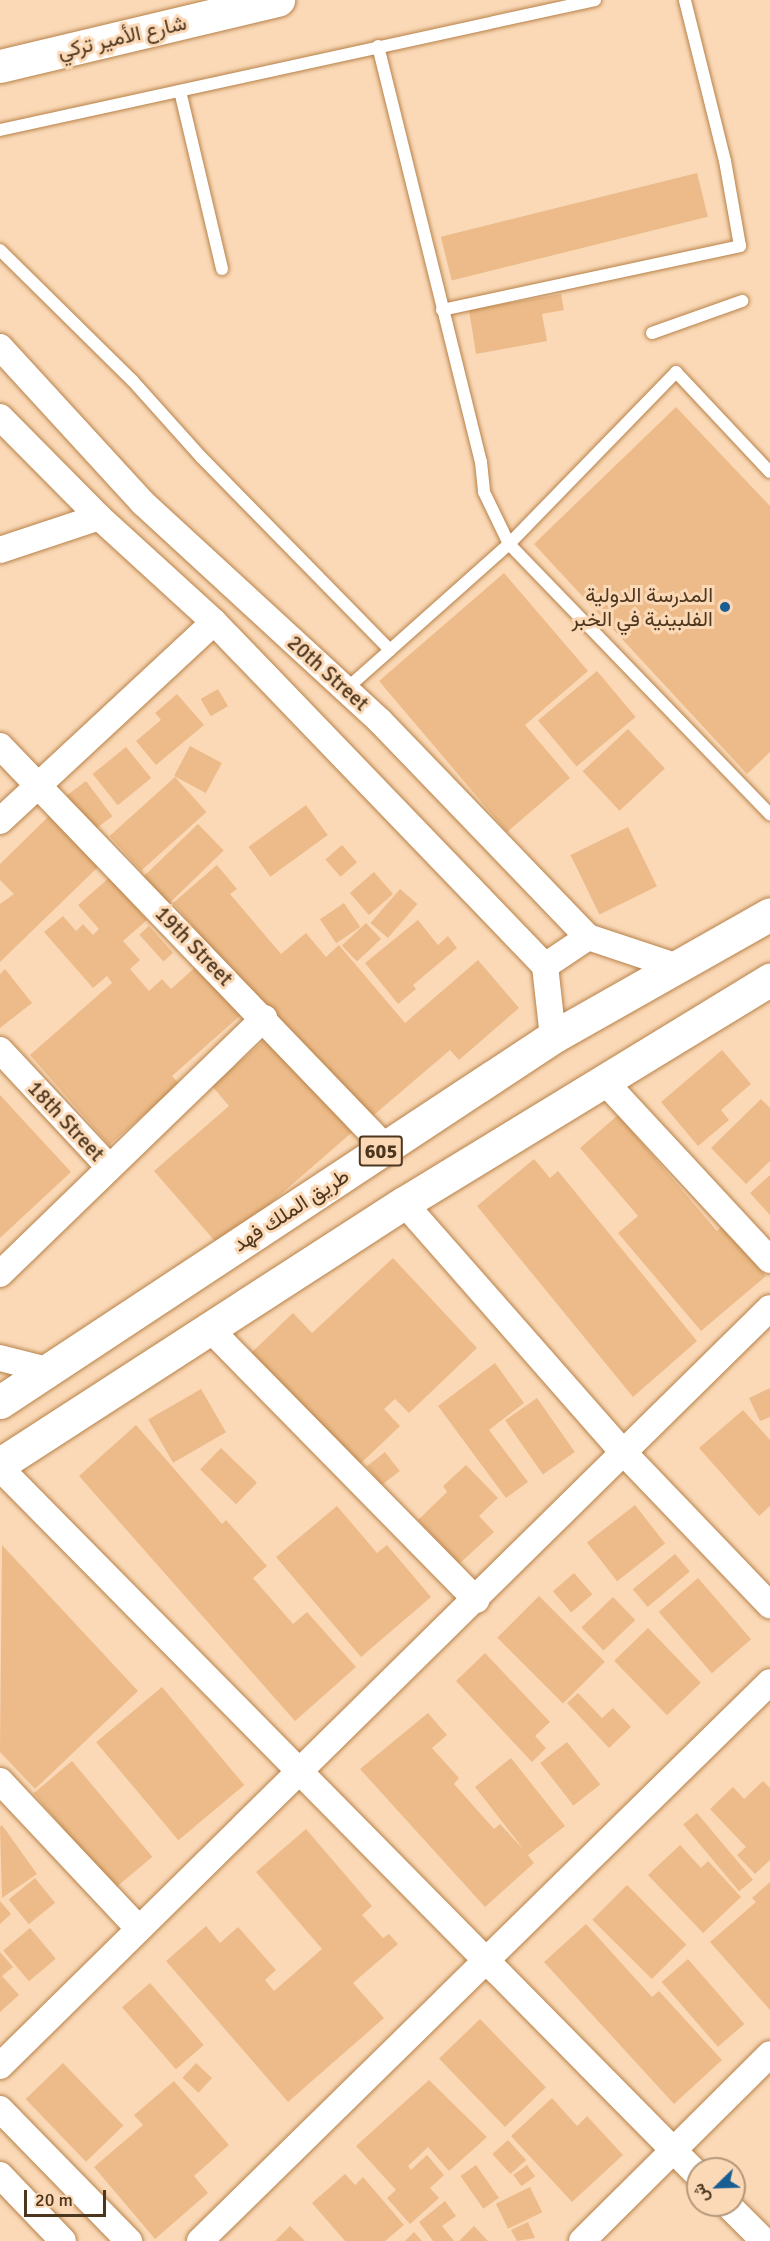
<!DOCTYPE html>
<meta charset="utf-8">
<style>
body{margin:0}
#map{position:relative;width:770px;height:2241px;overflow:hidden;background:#fbd9b7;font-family:Signika,Vazirmatn,sans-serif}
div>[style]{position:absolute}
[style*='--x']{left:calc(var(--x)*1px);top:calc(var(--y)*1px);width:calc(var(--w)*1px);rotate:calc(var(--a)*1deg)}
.building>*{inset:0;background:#ecbb89;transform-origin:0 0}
.roads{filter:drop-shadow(0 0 2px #b78249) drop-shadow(0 0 2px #b78249)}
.service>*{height:12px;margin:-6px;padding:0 6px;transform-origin:6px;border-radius:6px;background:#fff}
.minor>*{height:26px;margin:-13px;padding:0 13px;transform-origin:13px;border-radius:13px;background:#fff}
.primary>*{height:33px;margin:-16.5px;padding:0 16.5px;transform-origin:16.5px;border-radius:16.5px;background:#fff}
.motorway>*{height:33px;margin:-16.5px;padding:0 16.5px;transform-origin:16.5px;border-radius:16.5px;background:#fff}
.dots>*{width:16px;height:16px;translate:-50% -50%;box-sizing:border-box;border:3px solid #fbd9b7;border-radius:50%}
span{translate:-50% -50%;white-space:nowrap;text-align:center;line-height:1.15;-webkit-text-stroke:6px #fbd9b7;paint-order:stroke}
.shield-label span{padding:2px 4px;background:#fbd9b7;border:2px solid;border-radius:4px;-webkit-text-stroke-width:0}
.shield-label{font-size:20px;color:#4d361e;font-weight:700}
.street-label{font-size:21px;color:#4d361e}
.poi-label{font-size:21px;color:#4d361e}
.right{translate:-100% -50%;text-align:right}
.north{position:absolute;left:686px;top:2157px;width:60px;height:60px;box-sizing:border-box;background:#fbd9b7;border:2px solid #b5987a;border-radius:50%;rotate:247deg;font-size:16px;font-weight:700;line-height:24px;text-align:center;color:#4d361e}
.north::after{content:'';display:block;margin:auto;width:21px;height:27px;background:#195e93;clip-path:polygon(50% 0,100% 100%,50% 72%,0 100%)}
.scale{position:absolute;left:24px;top:2190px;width:82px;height:27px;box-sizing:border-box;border:3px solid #4d361e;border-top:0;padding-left:8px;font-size:18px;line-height:21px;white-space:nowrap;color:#4d361e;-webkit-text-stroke:4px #fbd9b7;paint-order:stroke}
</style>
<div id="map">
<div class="building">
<i style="left:697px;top:173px;width:45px;height:264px;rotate:76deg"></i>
<i style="clip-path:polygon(561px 294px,564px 310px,542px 314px,547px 341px,476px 354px,469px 310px)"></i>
<i style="clip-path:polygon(676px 407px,770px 506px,770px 752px,747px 774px,534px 544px)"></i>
<i style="clip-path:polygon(504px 573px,588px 671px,525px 725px,570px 778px,507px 832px,379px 681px)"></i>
<i style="left:597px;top:671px;width:60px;height:77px;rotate:50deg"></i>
<i style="left:218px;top:689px;width:20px;height:20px;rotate:60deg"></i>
<i style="clip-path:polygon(177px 694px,204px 725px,156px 765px,136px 741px,161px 720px,155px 713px)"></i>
<i style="left:628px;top:729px;width:54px;height:62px;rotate:47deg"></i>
<i style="left:190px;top:746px;width:36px;height:34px;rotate:28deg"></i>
<i style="left:126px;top:747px;width:40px;height:43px;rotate:51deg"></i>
<i style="left:175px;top:777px;width:47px;height:88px;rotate:48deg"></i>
<i style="left:86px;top:781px;width:44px;height:24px;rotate:53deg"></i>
<i style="left:306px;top:805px;width:37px;height:71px;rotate:54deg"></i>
<i style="clip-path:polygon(49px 816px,98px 867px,0 962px,0 904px,14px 894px,0 880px,0 864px)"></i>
<i style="left:198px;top:824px;width:37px;height:81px;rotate:46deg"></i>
<i style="left:628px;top:827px;width:66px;height:64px;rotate:64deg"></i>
<i style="left:342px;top:845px;width:23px;height:22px;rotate:49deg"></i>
<i style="clip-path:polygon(217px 865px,237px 889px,230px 894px,281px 954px,306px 933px,326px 957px,339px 945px,405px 1023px,478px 960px,519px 1008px,459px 1060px,450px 1050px,368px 1120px,291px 1030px,286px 1035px,173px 903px)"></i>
<i style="left:374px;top:872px;width:29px;height:32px;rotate:49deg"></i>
<i style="clip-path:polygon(110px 877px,147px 920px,123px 941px,140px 960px,130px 969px,149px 991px,162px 979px,171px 989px,199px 964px,242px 1014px,172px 1076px,179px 1084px,109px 1145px,30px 1055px,112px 983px,107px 976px,93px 988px,44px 932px,63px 916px,76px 931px,83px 924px,93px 935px,99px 929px,78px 905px)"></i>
<i style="left:400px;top:889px;width:23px;height:45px;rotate:41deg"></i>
<i style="left:344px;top:903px;width:29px;height:29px;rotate:56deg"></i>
<i style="clip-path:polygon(418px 920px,438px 945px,448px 936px,457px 948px,413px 985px,416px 989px,398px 1004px,365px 963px)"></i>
<i style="left:366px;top:923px;width:22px;height:33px;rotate:47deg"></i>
<i style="left:149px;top:926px;width:36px;height:13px;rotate:48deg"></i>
<i style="clip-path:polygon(5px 969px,32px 1003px,0 1028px,0 974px)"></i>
<i style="clip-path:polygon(274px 1032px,357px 1128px,220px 1247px,154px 1171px,229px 1106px,212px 1086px)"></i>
<i style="clip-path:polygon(722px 1050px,751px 1084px,721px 1110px,729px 1120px,698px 1146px,661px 1102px)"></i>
<i style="clip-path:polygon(0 1095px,71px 1172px,0 1238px)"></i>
<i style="clip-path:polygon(761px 1099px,770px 1108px,770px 1161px,746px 1184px,711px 1148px)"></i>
<i style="clip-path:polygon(618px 1115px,717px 1231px,723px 1225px,766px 1276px,701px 1331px,618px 1233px,638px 1216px,580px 1148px)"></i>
<i style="clip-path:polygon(534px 1159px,550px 1178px,558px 1171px,697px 1341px,633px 1397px,477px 1206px)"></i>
<i style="clip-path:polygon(770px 1175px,770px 1215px,750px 1193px)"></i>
<i style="clip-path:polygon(393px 1258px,477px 1348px,409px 1413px,395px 1399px,384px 1409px,400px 1426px,358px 1466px,251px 1353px,293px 1313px,312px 1333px)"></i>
<i style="clip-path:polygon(495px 1363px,524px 1403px,489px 1430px,528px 1482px,506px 1498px,438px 1406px)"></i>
<i style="clip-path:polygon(770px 1388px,770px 1417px,760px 1421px,749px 1398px)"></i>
<i style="left:201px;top:1389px;width:50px;height:61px;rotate:60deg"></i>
<i style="left:537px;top:1398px;width:66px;height:39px;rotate:55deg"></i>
<i style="clip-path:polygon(743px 1410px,770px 1440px,770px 1506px,759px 1516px,699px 1448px)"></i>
<i style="clip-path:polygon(136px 1425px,222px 1524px,226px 1520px,267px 1566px,253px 1578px,293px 1624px,307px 1612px,356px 1667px,295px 1721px,79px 1476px)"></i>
<i style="left:221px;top:1448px;width:50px;height:30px;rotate:44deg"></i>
<i style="left:385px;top:1452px;width:24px;height:23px;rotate:52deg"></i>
<i style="clip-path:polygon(466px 1465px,498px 1498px,479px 1516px,494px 1532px,459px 1564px,418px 1520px,447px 1492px,443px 1486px)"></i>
<i style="left:635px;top:1505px;width:49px;height:61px;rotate:52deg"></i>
<i style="clip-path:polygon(337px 1506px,377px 1553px,387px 1545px,431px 1597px,361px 1657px,276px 1557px)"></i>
<i style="clip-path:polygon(2px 1545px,138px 1691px,35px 1789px,0 1752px)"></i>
<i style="left:675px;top:1554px;width:23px;height:55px;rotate:50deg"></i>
<i style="left:574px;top:1573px;width:28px;height:28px;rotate:49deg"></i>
<i style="left:698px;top:1578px;width:81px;height:52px;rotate:49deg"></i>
<i style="left:539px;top:1596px;width:93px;height:59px;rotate:45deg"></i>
<i style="left:613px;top:1597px;width:32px;height:44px;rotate:46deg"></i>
<i style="left:648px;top:1628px;width:76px;height:47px;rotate:46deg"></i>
<i style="clip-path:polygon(485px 1653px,550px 1722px,535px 1736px,546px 1748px,532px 1762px,456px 1681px)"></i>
<i style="left:162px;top:1687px;width:128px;height:86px;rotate:50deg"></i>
<i style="clip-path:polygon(578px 1693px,602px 1718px,613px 1708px,631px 1727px,609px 1748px,567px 1703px)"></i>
<i style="clip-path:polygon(428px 1713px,447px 1735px,432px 1748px,459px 1778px,454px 1784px,494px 1829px,500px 1824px,525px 1851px,475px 1787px,511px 1758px,565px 1826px,528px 1855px,534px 1863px,485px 1907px,360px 1769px)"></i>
<i style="left:567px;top:1742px;width:54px;height:34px;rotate:52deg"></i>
<i style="left:72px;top:1761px;width:125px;height:50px;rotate:50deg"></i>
<i style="clip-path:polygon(763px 1781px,770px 1788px,770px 1860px,755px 1874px,737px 1855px,746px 1847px,710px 1809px,733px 1787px,744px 1799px)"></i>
<i style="left:697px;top:1813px;width:87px;height:18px;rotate:50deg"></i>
<i style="clip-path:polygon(2px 1825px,37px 1874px,2px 1898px,0 1827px)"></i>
<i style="clip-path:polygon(306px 1829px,372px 1906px,362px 1915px,383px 1938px,389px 1934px,398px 1944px,353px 1983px,384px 2018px,288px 2102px,166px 1961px,206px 1926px,220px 1943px,238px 1927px,276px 1970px,265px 1980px,274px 1991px,322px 1949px,256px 1872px)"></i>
<i style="clip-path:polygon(680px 1845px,701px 1868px,708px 1861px,741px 1897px,703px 1933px,648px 1875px)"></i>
<i style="left:35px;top:1878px;width:32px;height:34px;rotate:51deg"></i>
<i style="clip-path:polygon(770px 1882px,770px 2010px,710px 1942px,756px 1902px,752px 1898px)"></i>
<i style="left:627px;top:1885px;width:84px;height:49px;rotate:45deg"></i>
<i style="clip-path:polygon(0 1901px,11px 1914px,0 1924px)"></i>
<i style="clip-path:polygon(586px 1924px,652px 1997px,659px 1991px,722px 2060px,674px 2104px,544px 1962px)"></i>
<i style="left:30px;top:1928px;width:40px;height:35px;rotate:50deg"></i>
<i style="clip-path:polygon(0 1952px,13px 1967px,2px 1976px,19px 1995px,0 2012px)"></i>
<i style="left:688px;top:1959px;width:86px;height:35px;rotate:49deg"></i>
<i style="left:150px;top:1983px;width:82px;height:37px;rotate:49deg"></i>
<i style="left:480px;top:2019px;width:95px;height:57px;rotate:46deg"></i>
<i style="left:63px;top:2063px;width:87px;height:52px;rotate:46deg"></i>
<i style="left:196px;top:2063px;width:22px;height:20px;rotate:43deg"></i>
<i style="clip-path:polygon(429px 2080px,487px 2137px,449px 2171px,428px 2147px,408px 2166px,411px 2170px,427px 2155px,444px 2175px,430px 2188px,439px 2198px,410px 2224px,387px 2198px,396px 2190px,356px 2146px)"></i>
<i style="clip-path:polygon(174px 2081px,229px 2145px,194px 2176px,208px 2193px,155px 2239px,94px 2167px,143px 2125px,134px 2115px)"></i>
<i style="clip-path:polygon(552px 2098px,577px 2126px,587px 2116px,623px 2155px,572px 2202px,511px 2136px)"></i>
<i style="left:508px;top:2140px;width:27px;height:21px;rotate:48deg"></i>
<i style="left:476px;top:2165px;width:40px;height:19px;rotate:55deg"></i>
<i style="left:527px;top:2165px;width:14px;height:17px;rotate:54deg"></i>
<i style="clip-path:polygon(345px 2174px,355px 2185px,363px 2177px,404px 2225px,385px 2241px,345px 2241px,312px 2203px)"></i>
<i style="left:530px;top:2187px;width:28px;height:38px;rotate:64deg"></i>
<i style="clip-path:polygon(445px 2201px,456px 2216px,442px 2226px,454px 2241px,433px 2241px,419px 2222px)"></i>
<i style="clip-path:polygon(528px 2222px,535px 2238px,517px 2241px,511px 2230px)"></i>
<i style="clip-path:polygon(290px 2226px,305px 2241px,275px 2241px)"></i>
<i style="clip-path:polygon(474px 2226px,488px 2241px,459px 2241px)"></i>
<i style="clip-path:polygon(414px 2232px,422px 2241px,405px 2241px)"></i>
</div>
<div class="roads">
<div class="service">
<i style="--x:378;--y:46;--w:429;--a:76.1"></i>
<i style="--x:481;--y:462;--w:30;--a:84"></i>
<i style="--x:484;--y:492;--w:58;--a:64.3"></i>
<i style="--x:509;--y:544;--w:376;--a:46"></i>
<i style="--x:180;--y:91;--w:183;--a:76.7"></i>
<i style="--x:0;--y:130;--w:609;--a:-12.32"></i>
<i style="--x:0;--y:250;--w:185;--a:44.6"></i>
<i style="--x:132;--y:380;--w:103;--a:48.1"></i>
<i style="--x:201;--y:457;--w:270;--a:45.6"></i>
<i style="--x:390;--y:650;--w:159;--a:-41.7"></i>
<i style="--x:509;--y:544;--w:240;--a:-45.8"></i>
<i style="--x:676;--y:372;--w:137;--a:46.8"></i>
<i style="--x:442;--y:310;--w:305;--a:-12.1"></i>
<i style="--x:740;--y:246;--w:86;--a:-100"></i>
<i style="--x:725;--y:161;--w:166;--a:-104"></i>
<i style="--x:652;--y:333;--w:96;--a:-19.6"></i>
<i style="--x:345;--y:690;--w:60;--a:-41.6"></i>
</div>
<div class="minor">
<i style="--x:0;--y:347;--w:212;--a:47.5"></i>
<i style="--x:143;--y:503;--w:322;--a:42.6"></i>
<i style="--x:380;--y:721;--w:300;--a:46.1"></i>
<i style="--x:588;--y:937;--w:92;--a:18.4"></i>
<i style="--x:0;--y:417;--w:141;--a:45.3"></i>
<i style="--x:99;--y:517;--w:156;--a:42.4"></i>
<i style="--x:214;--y:622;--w:477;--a:46.1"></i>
<i style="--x:545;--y:966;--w:71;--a:83.6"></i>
<i style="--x:0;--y:550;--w:104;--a:-18.4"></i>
<i style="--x:0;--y:746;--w:557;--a:46.16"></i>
<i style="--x:0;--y:821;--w:292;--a:-42.9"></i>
<i style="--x:545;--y:966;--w:52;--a:-34"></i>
<i style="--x:0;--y:1050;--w:158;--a:47"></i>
<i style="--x:606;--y:1083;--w:241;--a:47.2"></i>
<i style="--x:404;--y:1203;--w:333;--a:48.7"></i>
<i style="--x:624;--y:1453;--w:211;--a:46.2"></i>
<i style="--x:0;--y:1274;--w:368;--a:-44.1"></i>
<i style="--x:210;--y:1329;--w:380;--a:45.5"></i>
<i style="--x:0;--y:1358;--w:49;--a:14.3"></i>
<i style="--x:0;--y:1468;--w:994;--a:45.37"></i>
<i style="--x:0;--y:1781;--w:202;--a:46.8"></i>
<i style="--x:0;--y:2066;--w:1080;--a:-44.55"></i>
<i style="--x:0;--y:2109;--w:185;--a:45.7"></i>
<i style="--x:0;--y:2175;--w:91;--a:46.3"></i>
<i style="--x:728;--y:2205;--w:51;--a:45"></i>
<i style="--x:200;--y:2241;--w:798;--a:-44.44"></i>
<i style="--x:582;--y:2241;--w:265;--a:-44.8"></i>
</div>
<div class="primary">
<i style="--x:0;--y:66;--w:286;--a:-13.4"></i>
</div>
<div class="motorway">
<i style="--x:0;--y:1402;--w:663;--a:-33.43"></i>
<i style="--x:553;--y:1037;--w:249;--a:-29.5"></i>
<i style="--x:0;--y:1464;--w:481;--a:-32.9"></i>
<i style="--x:404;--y:1203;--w:429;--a:-31.4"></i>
</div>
</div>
<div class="dots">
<i style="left:725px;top:607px;background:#195e93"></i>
</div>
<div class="shield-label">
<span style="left:381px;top:1151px">605</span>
</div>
<div class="street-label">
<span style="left:122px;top:37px;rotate:-13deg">شارع الأمير تركي</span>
<span style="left:328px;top:673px;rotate:42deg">20th Street</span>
<span style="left:194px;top:946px;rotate:46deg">19th Street</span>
<span style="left:66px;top:1121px;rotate:47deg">18th Street</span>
<span style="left:291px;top:1210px;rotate:-33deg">طريق الملك فهد</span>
</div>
<div class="poi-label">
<span class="right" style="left:713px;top:607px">المدرسة الدولية<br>الفلبينية في الخبر</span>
</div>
<div class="north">ش</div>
<div class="scale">20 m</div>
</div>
